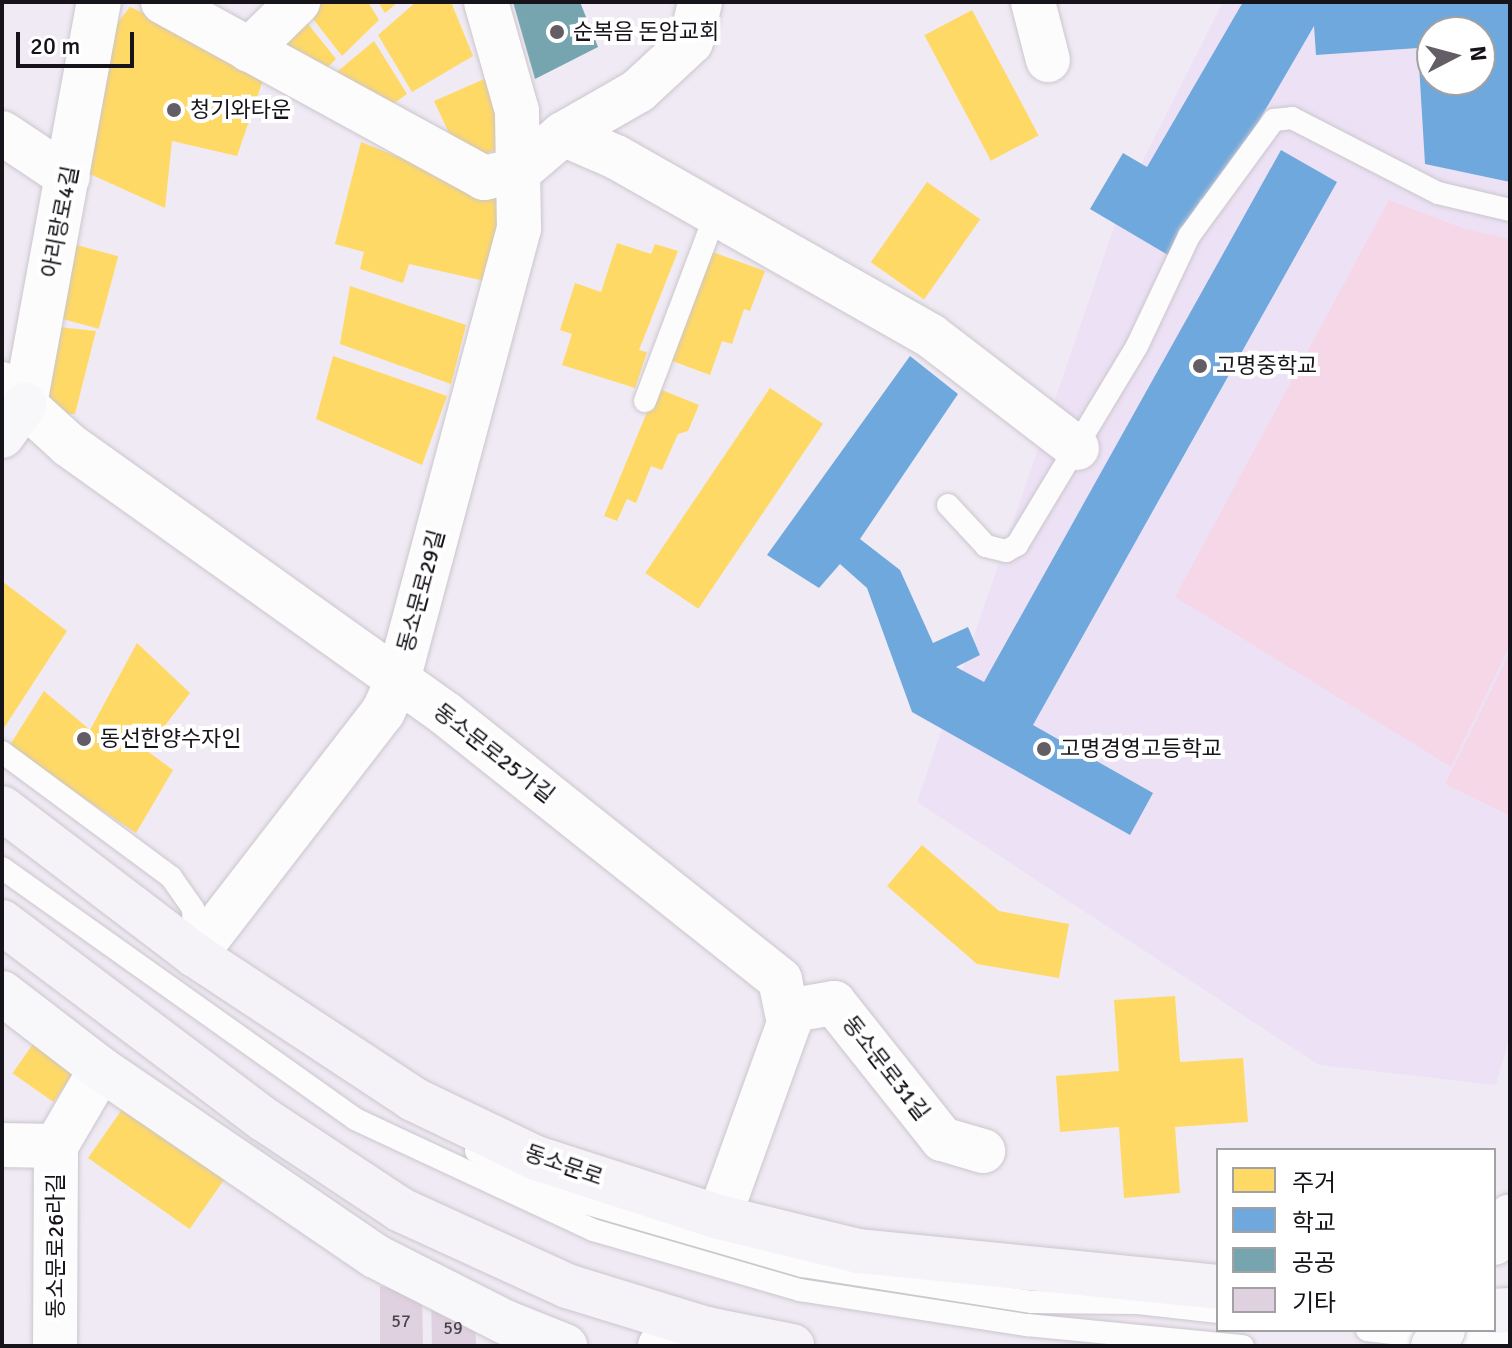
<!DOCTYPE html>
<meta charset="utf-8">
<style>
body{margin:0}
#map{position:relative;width:1512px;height:1348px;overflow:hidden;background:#f0eaf4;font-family:Signika,"Noto Sans KR",sans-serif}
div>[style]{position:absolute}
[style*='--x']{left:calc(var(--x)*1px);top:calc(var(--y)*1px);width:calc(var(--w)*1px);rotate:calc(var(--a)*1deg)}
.built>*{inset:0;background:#ede2f5}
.green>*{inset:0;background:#f6d7e8}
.homes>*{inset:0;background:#ffd966;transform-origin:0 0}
.schools>*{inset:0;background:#6fa8dc}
.public>*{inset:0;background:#76a5af}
.building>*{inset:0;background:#e0d1e0}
.roads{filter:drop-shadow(0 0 2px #cbc6cd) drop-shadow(0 0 2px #cbc6cd)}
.lane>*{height:22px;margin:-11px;padding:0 11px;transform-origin:11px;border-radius:11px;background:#fdfcfd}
.street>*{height:44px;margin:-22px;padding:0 22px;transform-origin:22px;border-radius:22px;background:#fdfcfd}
.secondary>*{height:44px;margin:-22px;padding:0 22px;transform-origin:22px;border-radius:22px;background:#f8f8fb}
.primary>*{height:44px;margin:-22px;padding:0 22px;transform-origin:22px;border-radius:22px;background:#f5f3f8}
.bridges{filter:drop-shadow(0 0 2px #cbc6cd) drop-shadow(0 0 2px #cbc6cd)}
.secondary-bridge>*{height:44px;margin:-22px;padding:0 22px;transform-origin:22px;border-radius:22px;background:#f8f8fb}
.dots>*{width:22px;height:22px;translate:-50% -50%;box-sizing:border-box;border:4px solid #fff;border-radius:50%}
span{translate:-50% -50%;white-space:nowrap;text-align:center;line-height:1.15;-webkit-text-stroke:8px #fff;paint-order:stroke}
.number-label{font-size:18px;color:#4b444e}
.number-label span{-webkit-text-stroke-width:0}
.poi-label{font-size:22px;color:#17131a}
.left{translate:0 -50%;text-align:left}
.street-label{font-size:22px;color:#17131a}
.frame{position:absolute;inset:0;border:4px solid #17131a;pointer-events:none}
.legend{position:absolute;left:1216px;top:1148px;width:280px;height:184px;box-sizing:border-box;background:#fff;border:2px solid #a2a1a3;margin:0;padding:10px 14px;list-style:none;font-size:24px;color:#17131a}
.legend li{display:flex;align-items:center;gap:16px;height:40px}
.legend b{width:40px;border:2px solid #a2a1a3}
.north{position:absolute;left:1416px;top:16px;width:80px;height:80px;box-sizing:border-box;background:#fff;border:2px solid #a2a1a3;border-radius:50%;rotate:84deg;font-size:22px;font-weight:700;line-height:32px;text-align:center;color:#17131a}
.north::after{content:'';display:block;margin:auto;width:28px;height:36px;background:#635e66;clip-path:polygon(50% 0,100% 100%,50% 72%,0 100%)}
.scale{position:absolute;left:16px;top:32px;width:118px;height:36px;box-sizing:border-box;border:4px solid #17131a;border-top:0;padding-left:10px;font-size:24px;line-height:28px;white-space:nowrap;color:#17131a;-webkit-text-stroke:6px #fff;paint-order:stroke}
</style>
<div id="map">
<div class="built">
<i style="clip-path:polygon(evenodd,1223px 2px,1510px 2px,1510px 1036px,1496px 1085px,1319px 1065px,917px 802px,1124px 198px,1223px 2px,1432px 32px,1480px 32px,1480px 80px,1432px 80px,1432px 32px)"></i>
</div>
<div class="green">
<i style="clip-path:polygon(1389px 200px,1465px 229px,1510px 239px,1510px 645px,1451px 767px,1175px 597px)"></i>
<i style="clip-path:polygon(1510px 652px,1510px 816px,1445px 784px)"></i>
</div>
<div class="homes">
<i style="clip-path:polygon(314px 2px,368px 2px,379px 20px,342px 56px,306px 10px)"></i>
<i style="clip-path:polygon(378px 2px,398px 2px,385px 13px)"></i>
<i style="clip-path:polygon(416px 2px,451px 2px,473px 56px,412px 92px,378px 35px)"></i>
<i style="clip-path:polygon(130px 7px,174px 26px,263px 80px,237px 156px,172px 141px,165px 208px,81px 170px,115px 26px)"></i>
<i style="left:972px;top:10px;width:142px;height:54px;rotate:62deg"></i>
<i style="clip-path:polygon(301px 15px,336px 59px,320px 75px,263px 48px)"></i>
<i style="clip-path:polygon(374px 41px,407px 94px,381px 113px,326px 81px)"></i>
<i style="clip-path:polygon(489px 77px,506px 145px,476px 158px,456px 148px,434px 101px)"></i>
<i style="clip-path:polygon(361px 142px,506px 200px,489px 282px,409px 264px,403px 283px,360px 269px,364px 252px,335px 244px)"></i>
<i style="left:927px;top:182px;width:65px;height:98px;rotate:35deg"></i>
<i style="left:69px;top:243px;width:51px;height:75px;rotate:15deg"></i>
<i style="clip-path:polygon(617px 243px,651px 254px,655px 244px,678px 251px,639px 350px,647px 352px,635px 388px,562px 365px,572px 334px,560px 330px,575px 283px,601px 292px)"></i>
<i style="clip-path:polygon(707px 250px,765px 271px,750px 311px,744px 309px,732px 344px,722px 341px,710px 375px,667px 359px)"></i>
<i style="clip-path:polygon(350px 286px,466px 325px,451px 384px,340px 344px)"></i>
<i style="clip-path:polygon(49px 326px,96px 331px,75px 414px,61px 414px,35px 399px)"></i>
<i style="clip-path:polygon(333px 356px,447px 396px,422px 465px,316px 419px)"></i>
<i style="clip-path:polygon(657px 388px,699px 405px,688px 431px,678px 434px,662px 470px,651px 466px,636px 503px,627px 499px,617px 521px,604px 516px)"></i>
<i style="left:770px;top:388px;width:64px;height:223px;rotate:34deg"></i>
<i style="clip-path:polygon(2px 581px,67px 631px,2px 731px)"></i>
<i style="clip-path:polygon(137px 643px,190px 693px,146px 750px,173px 770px,136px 833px,8px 748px,44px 691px,90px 730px)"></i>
<i style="clip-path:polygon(922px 845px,999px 911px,1069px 924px,1059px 978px,977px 964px,887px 886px)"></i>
<i style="clip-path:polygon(1175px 996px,1180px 1062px,1243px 1058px,1248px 1122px,1175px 1127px,1180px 1193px,1124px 1198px,1119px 1127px,1060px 1132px,1056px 1076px,1119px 1071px,1114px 1000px)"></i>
<i style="left:40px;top:1034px;width:50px;height:48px;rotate:35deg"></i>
<i style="left:123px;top:1108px;width:124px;height:61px;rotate:35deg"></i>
</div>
<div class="schools">
<i style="clip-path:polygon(evenodd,1243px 2px,1510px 2px,1510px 182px,1425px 164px,1418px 48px,1316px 55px,1314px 26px,1210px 205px,1201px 199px,1168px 255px,1090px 209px,1123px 153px,1147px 167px,1243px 2px,1432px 32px,1480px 32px,1480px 80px,1432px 80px,1432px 32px)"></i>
<i style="clip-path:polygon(1281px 150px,1337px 182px,1033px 725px,1153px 793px,1130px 835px,912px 712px,867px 588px,840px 564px,819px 588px,767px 555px,910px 356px,958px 394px,860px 539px,900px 570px,933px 643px,968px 627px,980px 655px,956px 667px,984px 682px)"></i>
</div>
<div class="public">
<i style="clip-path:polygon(513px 2px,580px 2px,598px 47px,535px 79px)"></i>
</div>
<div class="building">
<i style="clip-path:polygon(380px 1286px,422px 1295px,423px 1346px,380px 1346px)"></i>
<i style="clip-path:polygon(431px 1295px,475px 1317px,476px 1346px,432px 1346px)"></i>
</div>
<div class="roads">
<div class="lane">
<i style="--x:645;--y:401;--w:201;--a:-69.3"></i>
<i style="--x:948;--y:505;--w:56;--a:47.2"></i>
<i style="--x:986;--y:546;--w:21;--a:14"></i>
<i style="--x:1006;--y:551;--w:13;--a:-29"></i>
<i style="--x:1017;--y:545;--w:232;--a:-58.9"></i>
<i style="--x:1137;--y:346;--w:122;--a:-64.7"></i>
<i style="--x:1189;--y:236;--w:144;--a:-53.8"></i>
<i style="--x:1274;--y:120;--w:18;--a:-6"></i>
<i style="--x:1292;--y:118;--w:164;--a:27.2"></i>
<i style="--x:1438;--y:193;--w:74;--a:13.3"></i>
<i style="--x:2;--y:752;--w:210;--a:36.5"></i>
<i style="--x:171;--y:877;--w:39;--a:55"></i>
<i style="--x:193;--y:909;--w:42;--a:87.3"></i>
<i style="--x:2;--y:868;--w:433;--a:35.4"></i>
<i style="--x:355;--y:1119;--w:263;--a:25"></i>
<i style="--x:593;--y:1230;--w:216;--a:16.2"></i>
<i style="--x:800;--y:1290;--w:230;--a:8.8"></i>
<i style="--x:1027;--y:1325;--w:217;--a:5.6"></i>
<i style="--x:476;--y:1151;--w:79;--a:30.5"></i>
<i style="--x:544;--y:1191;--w:269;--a:16.2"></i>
<i style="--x:802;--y:1266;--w:233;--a:8.9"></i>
<i style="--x:1032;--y:1302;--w:106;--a:0.5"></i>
<i style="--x:1138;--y:1303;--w:81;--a:6.4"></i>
<i style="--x:1367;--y:1330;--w:85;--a:6.8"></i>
<i style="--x:1451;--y:1340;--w:59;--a:-1"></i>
</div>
<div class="street">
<i style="--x:163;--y:2;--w:366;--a:28.7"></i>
<i style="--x:484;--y:178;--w:39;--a:-13"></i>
<i style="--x:522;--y:169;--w:54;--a:-40.5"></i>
<i style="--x:563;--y:134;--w:58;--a:23.5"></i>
<i style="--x:616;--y:157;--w:362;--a:29.6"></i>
<i style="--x:931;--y:336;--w:184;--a:37.5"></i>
<i style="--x:1033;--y:2;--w:60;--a:75.5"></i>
<i style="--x:249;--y:50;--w:69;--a:-44.4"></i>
<i style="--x:2;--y:133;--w:79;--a:33.7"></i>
<i style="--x:563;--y:134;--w:86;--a:-29.8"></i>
<i style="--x:638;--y:91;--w:72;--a:-42.8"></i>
<i style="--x:691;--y:42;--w:41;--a:-77.3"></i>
<i style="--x:2;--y:384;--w:91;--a:42.3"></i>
<i style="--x:69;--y:445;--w:463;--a:35.5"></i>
<i style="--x:446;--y:714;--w:427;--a:38.5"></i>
<i style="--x:780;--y:980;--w:44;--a:78.2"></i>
<i style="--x:789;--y:1023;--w:206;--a:109.8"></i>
<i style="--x:25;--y:404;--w:409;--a:-79.6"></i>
<i style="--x:195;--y:955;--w:307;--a:-52.3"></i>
<i style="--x:383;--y:712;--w:35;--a:-65"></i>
<i style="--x:398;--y:680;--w:468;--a:-75"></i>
<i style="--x:519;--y:228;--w:117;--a:-91"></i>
<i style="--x:517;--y:111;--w:113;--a:-105.9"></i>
<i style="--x:787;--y:1011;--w:48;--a:-9.7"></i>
<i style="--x:834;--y:1003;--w:174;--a:51.5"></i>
<i style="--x:942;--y:1139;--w:43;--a:16.3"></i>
<i style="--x:2;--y:1145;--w:54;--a:1.1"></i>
<i style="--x:55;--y:1346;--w:200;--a:-89.7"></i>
<i style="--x:56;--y:1146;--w:89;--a:-59.7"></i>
<i style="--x:660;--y:1346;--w:50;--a:-19.9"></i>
</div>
<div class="secondary">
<i style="--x:2;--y:436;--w:39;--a:-54"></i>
<i style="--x:2;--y:993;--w:125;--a:37.5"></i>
<i style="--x:101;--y:1069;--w:332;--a:34.3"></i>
<i style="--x:375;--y:1256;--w:146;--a:26.9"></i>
<i style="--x:505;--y:1322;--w:65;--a:21.8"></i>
<i style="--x:1494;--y:1243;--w:31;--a:-59"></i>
</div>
<div class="primary">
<i style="--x:2;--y:808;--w:243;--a:37.3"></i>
<i style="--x:195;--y:955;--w:261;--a:33.4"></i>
<i style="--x:413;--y:1099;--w:136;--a:25.6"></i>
<i style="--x:536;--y:1158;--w:192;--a:17.9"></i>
<i style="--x:719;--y:1217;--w:144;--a:13.7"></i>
<i style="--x:859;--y:1251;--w:361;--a:5.7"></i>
<i style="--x:2;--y:922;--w:329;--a:37"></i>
<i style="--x:265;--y:1120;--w:163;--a:33.5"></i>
<i style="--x:401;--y:1210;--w:183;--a:24.6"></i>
<i style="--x:567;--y:1286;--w:146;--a:17.1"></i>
<i style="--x:707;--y:1329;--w:87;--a:11.3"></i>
<i style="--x:1494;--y:1311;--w:16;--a:-4"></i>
</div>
</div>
<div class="bridges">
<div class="secondary-bridge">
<i style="--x:1433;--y:1346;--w:19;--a:-58"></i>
</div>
</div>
<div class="dots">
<i style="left:557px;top:32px;background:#635e66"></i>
<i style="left:174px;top:110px;background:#635e66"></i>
<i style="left:1200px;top:366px;background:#635e66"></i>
<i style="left:84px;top:739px;background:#635e66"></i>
<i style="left:1044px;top:749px;background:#635e66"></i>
</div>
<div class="number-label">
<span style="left:401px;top:1321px">57</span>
<span style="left:453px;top:1328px">59</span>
</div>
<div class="poi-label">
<span class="left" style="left:573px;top:32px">순복음 돈암교회</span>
<span class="left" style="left:190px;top:110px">청기와타운</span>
<span class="left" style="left:1216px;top:366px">고명중학교</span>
<span class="left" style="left:100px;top:739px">동선한양수자인</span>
<span class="left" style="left:1060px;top:749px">고명경영고등학교</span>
</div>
<div class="street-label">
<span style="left:60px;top:222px;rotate:-79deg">아리랑로4길</span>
<span style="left:421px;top:591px;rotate:-75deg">동소문로29길</span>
<span style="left:494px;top:753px;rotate:38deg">동소문로25가길</span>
<span style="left:886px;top:1068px;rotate:52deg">동소문로31길</span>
<span style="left:564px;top:1165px;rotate:19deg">동소문로</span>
<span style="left:56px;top:1246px;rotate:-90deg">동소문로26라길</span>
</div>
<div class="frame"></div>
<ul class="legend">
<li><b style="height:22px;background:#ffd966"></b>주거</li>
<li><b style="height:22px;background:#6fa8dc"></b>학교</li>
<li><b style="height:22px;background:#76a5af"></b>공공</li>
<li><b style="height:22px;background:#e0d1e0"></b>기타</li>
</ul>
<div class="north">N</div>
<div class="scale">20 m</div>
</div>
